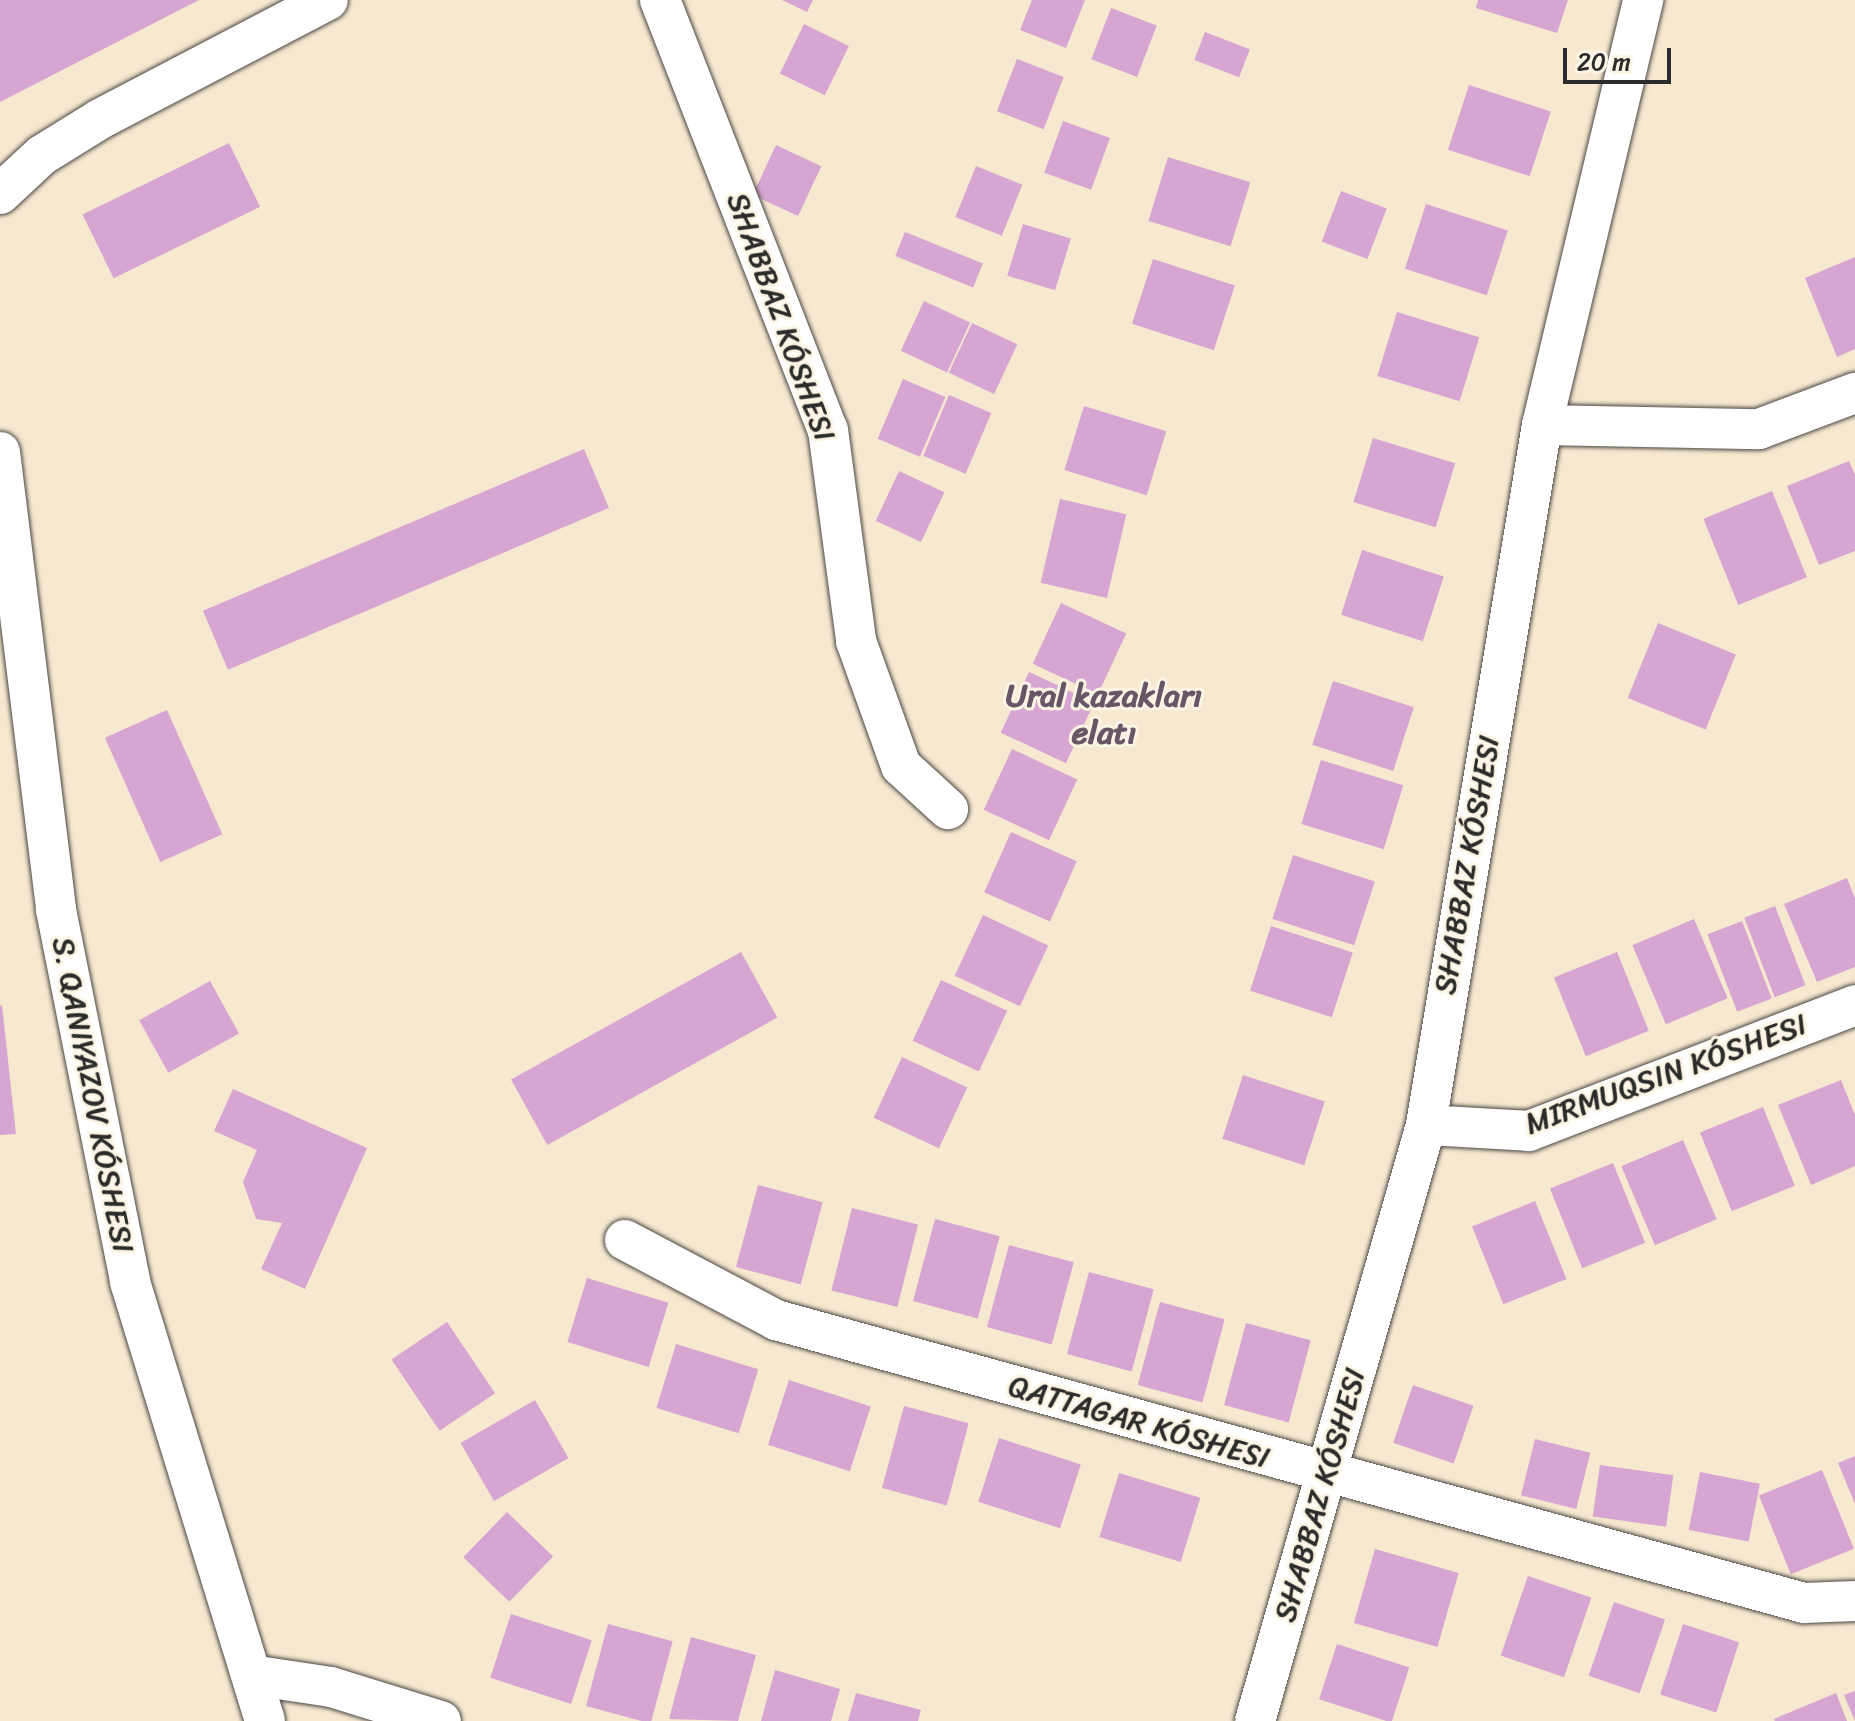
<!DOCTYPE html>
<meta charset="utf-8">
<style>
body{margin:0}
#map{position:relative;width:1855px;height:1721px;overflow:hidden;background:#f7e8d0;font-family:Sriracha,sans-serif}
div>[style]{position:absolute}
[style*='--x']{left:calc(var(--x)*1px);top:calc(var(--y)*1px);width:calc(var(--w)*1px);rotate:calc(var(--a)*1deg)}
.building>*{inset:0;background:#d7a5d1;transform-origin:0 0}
.roads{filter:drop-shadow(0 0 2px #4a4744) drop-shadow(0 0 2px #4a4744)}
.minor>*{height:40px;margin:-20px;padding:0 20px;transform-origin:20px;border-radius:20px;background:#fff}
span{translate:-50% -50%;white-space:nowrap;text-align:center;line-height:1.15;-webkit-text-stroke:6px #fcf5e5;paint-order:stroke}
.street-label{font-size:30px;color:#2b2b2b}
.neighbourhood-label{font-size:32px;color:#675665;font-weight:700}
.scale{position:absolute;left:1563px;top:48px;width:108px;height:36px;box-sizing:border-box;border:4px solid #2b2b2b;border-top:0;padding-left:10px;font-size:24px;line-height:28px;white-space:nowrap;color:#2b2b2b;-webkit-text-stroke:6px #fcf5e5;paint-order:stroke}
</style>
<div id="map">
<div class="building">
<i style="clip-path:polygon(0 0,199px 0,0 102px)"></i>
<i style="clip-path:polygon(782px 0,813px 0,807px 12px)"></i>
<i style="clip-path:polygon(1032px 0,1085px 0,1066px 48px,1020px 30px)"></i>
<i style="clip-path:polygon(1478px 0,1568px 0,1557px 33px,1476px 8px)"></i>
<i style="left:1111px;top:8px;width:49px;height:55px;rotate:21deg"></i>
<i style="left:804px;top:24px;width:50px;height:55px;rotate:26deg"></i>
<i style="left:1205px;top:32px;width:48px;height:30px;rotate:21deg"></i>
<i style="left:1017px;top:59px;width:50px;height:56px;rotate:21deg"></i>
<i style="left:1469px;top:85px;width:86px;height:68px;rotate:18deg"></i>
<i style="left:1063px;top:121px;width:50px;height:55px;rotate:20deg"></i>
<i style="left:229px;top:143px;width:71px;height:163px;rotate:64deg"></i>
<i style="left:776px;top:145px;width:50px;height:55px;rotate:25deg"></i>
<i style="left:1168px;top:157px;width:86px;height:67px;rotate:17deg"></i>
<i style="left:976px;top:166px;width:50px;height:55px;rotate:22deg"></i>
<i style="left:1341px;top:191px;width:49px;height:54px;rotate:21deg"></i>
<i style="left:1426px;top:204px;width:86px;height:68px;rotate:18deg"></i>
<i style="left:1023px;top:224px;width:50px;height:54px;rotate:17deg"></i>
<i style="left:905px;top:232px;width:84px;height:26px;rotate:22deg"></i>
<i style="clip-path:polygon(1855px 257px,1855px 349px,1837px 357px,1805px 278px)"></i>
<i style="left:1153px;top:259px;width:86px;height:68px;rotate:18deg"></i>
<i style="left:924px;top:301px;width:51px;height:55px;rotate:25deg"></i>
<i style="left:1397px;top:312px;width:86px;height:67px;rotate:17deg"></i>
<i style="left:972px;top:323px;width:50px;height:55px;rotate:25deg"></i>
<i style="left:903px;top:379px;width:46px;height:65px;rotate:23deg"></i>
<i style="left:949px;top:395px;width:46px;height:66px;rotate:23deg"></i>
<i style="left:1084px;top:406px;width:86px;height:67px;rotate:17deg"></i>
<i style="left:1373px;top:438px;width:86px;height:67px;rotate:17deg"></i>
<i style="left:584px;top:449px;width:64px;height:414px;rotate:67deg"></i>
<i style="clip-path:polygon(1849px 461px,1855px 475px,1855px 551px,1819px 565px,1787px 486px)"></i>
<i style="left:899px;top:471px;width:50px;height:55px;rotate:25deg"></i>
<i style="left:1772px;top:491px;width:93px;height:74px;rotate:68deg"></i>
<i style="left:1060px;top:499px;width:68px;height:86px;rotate:13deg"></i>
<i style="left:1362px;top:550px;width:86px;height:68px;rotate:18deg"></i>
<i style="left:1061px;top:603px;width:72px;height:67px;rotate:25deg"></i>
<i style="left:1658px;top:623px;width:84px;height:81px;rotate:22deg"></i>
<i style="left:1029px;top:672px;width:72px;height:67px;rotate:25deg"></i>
<i style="left:1333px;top:681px;width:85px;height:67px;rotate:18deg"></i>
<i style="left:167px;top:710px;width:136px;height:68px;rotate:66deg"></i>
<i style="left:1012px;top:749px;width:72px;height:67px;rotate:25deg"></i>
<i style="left:1321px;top:760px;width:86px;height:67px;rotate:17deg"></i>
<i style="left:1011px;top:832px;width:72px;height:66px;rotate:24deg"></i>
<i style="left:1293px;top:855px;width:86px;height:67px;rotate:18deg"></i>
<i style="clip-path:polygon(1847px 878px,1855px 898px,1855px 967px,1817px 982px,1784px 904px)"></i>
<i style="left:1775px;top:906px;width:85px;height:33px;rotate:69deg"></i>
<i style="left:983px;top:915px;width:72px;height:67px;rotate:25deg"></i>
<i style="left:1694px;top:919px;width:86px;height:67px;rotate:67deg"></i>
<i style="left:1742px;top:921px;width:83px;height:37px;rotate:69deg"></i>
<i style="left:1271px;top:926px;width:86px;height:68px;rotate:18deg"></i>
<i style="left:741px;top:952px;width:75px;height:263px;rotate:61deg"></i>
<i style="left:1617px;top:952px;width:85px;height:68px;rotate:68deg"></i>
<i style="left:941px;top:980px;width:73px;height:67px;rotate:25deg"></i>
<i style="left:210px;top:981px;width:60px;height:81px;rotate:61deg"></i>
<i style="clip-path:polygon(2px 1005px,16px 1134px,0 1135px,0 1006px)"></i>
<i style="left:902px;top:1057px;width:72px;height:67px;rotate:25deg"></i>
<i style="left:1243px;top:1075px;width:86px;height:67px;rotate:18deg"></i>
<i style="clip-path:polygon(1841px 1080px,1855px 1115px,1855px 1166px,1811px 1185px,1778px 1105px)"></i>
<i style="clip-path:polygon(233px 1089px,367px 1148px,305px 1289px,261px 1269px,282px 1223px,256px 1219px,243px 1182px,257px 1150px,214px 1131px)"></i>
<i style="left:1763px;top:1107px;width:85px;height:68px;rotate:68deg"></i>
<i style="left:1683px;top:1140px;width:86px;height:67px;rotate:67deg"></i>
<i style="left:1613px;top:1163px;width:86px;height:68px;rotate:68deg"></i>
<i style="left:758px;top:1185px;width:67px;height:85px;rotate:15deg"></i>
<i style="left:1535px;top:1201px;width:84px;height:68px;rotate:68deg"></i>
<i style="left:852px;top:1208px;width:68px;height:85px;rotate:14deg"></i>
<i style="left:935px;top:1219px;width:67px;height:85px;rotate:15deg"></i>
<i style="left:1009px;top:1245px;width:67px;height:85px;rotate:15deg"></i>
<i style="left:1089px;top:1272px;width:67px;height:85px;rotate:15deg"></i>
<i style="left:587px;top:1278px;width:85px;height:67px;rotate:17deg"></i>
<i style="left:1160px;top:1302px;width:67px;height:86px;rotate:15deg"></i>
<i style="left:447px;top:1322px;width:86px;height:67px;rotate:56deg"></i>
<i style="left:1246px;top:1323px;width:67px;height:85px;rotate:15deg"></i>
<i style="left:676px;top:1344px;width:86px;height:67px;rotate:17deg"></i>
<i style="left:789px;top:1380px;width:86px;height:68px;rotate:18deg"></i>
<i style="left:1413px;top:1385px;width:64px;height:61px;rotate:19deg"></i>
<i style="left:535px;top:1400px;width:67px;height:86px;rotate:60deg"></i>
<i style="left:904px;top:1406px;width:67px;height:85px;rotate:15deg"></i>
<i style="left:999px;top:1438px;width:86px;height:67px;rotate:18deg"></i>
<i style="left:1535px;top:1439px;width:57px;height:58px;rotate:14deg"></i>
<i style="clip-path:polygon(1855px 1456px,1855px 1504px,1838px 1463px)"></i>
<i style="left:1600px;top:1465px;width:74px;height:52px;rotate:8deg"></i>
<i style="left:1822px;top:1470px;width:85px;height:68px;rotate:68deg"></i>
<i style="left:1700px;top:1472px;width:61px;height:59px;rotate:11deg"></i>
<i style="left:1119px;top:1473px;width:85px;height:67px;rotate:17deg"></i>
<i style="left:507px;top:1512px;width:64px;height:63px;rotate:44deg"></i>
<i style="left:1375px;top:1549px;width:87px;height:77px;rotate:16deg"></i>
<i style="left:1528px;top:1576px;width:67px;height:84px;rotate:19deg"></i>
<i style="left:1614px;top:1602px;width:54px;height:78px;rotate:19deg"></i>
<i style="left:511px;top:1614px;width:85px;height:67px;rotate:18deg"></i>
<i style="left:608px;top:1624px;width:67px;height:85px;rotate:15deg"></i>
<i style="left:1683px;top:1624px;width:59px;height:74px;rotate:18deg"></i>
<i style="clip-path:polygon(691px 1637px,756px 1655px,738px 1721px,669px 1719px)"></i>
<i style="left:1337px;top:1644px;width:76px;height:58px;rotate:18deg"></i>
<i style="clip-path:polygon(775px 1670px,840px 1689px,831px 1721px,761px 1721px)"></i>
<i style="clip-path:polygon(1855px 1691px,1855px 1721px,1844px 1695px)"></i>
<i style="clip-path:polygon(856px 1693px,921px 1710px,918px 1721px,848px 1721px)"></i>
<i style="clip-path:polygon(1836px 1693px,1847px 1721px,1775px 1721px,1774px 1719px)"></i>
</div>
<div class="roads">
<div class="minor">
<i style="--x:660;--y:0;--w:462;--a:68.7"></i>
<i style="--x:828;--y:430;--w:213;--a:82.4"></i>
<i style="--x:856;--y:641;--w:133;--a:70.2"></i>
<i style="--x:901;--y:766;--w:64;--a:42.5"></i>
<i style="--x:0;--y:194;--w:57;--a:-42.9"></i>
<i style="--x:42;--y:155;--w:68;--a:-31.8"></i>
<i style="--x:100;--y:119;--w:257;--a:-27.6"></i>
<i style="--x:1542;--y:425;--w:217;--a:1.1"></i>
<i style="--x:1759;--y:429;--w:103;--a:-20.6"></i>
<i style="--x:0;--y:452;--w:461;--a:83"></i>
<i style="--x:56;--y:910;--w:379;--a:78.7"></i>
<i style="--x:130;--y:1282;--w:459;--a:72.9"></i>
<i style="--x:1426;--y:1125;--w:103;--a:3.3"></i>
<i style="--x:1529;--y:1131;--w:350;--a:-21.1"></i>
<i style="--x:625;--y:1240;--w:171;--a:27.9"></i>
<i style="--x:776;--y:1320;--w:1066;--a:15.39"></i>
<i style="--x:1804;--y:1603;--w:51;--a:-2.2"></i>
<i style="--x:251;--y:1675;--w:81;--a:8.5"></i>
<i style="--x:331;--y:1687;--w:115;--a:17.2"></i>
<i style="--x:1255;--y:1721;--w:620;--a:-73.99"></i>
<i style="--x:1426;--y:1125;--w:710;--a:-80.59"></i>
<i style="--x:1542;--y:425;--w:437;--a:-76.6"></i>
</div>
</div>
<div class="street-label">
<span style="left:781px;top:317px;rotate:70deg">SHABBAZ KÓSHESI</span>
<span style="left:1467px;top:865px;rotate:-80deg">SHABBAZ KÓSHESI</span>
<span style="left:1666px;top:1074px;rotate:-20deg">MIRMUQSIN KÓSHESI</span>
<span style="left:93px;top:1095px;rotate:79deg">S. QANIYAZOV KÓSHESI</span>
<span style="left:1139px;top:1422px;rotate:16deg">QATTAGAR KÓSHESI</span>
<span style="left:1320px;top:1495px;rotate:-74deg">SHABBAZ KÓSHESI</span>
</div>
<div class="neighbourhood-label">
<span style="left:1104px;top:715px">Ural kazakları<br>elatı</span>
</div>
<div class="scale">20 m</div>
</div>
